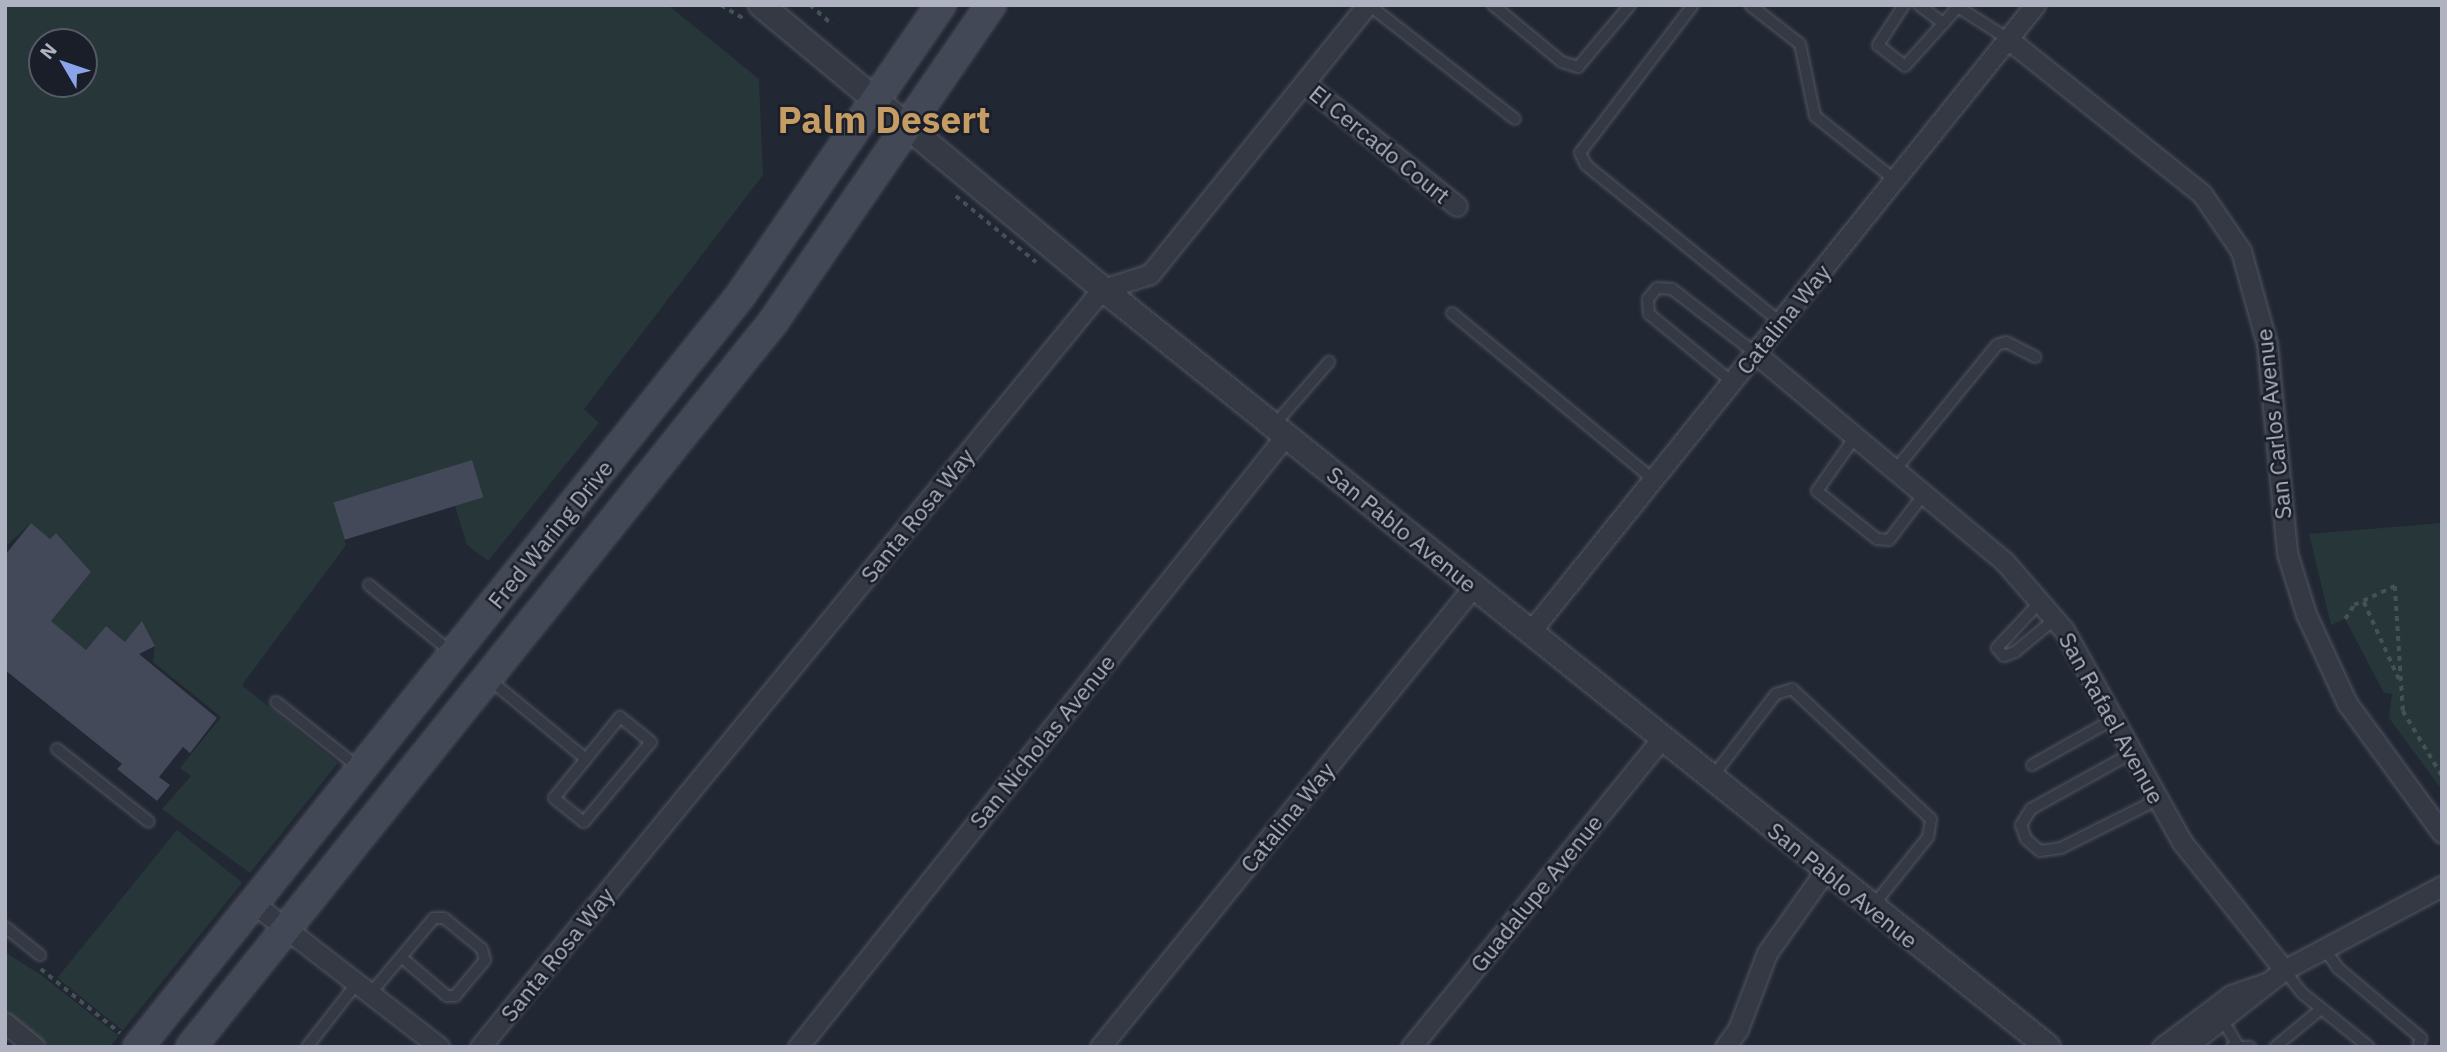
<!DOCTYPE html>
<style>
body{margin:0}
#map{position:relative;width:2447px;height:1052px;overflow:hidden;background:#212733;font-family:"IBM Plex Sans",sans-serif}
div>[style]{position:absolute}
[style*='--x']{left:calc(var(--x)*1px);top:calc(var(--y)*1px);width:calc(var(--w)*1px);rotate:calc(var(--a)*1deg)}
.green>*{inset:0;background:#273638;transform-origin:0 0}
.building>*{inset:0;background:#434958;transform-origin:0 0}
.path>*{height:3.5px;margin-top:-1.75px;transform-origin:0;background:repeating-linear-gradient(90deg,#455156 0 5px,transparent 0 10px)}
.roads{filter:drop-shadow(0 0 2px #525662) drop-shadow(0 0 2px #525662)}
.service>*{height:10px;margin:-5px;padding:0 5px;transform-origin:5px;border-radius:5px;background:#343944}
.minor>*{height:19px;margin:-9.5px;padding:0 9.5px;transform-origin:9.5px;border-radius:9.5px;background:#343944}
.tertiary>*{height:24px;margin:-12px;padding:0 12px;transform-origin:12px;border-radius:12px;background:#343944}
.secondary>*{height:28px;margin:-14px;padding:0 14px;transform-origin:14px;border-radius:14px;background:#434857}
span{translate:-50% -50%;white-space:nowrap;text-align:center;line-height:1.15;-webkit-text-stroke:5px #1a1e29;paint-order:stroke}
.street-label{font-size:23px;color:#afb3c1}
.town-label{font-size:37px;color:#c69c65;font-weight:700}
.frame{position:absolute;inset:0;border:7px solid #afb3c1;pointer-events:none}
.north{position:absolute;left:28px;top:28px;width:70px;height:70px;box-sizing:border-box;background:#1a1e29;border:2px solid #565a66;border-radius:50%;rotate:309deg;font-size:19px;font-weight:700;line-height:28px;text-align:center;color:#afb3c1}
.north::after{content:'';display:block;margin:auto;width:24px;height:32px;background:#8aa3eb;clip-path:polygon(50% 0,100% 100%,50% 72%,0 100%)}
</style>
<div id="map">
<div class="green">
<i style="clip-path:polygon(evenodd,5px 5px,668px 5px,759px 79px,763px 175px,584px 409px,599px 423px,488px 561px,467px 545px,455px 506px,483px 497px,472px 460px,334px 504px,346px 545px,242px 685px,338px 763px,250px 873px,162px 809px,191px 776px,180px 768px,221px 717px,153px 662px,155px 646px,143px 623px,130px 646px,106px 626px,86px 650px,51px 621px,91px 572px,56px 533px,50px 539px,31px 523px,5px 547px,5px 5px,42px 42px,84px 42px,84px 84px,42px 84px,42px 42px)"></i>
<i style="clip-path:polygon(2442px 523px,2442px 790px,2389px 718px,2392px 694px,2384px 693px,2345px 619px,2331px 625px,2309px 534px)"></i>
<i style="left:177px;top:830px;width:84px;height:190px;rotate:39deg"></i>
<i style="clip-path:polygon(5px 952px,41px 975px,119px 1036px,109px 1047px,50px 1047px,5px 1011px)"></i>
</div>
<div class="building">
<i style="left:472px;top:460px;width:39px;height:145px;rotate:73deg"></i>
<i style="clip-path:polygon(31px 523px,50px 539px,56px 533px,91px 572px,51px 621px,86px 650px,106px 626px,125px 642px,142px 621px,155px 646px,139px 654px,217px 718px,190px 753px,183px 747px,159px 777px,170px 785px,157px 801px,117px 769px,122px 764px,5px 670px,5px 555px)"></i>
</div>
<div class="path">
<i style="--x:721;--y:5;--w:29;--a:31"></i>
<i style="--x:810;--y:5;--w:30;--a:41"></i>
<i style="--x:956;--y:196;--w:104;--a:39.5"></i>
<i style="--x:2364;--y:602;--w:85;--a:65.6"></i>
<i style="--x:2345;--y:619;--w:17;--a:-57"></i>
<i style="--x:2354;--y:605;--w:45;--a:-24.9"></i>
<i style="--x:2395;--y:586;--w:125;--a:86.3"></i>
<i style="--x:2403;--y:711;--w:76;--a:59"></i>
<i style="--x:41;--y:969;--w:102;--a:39"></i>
</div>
<div class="roads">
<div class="service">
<i style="--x:1369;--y:5;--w:185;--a:38"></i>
<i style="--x:1493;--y:5;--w:89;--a:39.6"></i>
<i style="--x:1562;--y:62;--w:17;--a:17"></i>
<i style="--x:1578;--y:67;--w:81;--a:-50"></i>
<i style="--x:1693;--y:5;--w:186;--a:127.4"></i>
<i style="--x:1580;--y:153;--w:13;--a:63"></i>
<i style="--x:1586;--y:165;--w:250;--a:39"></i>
<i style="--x:1750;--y:5;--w:63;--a:38"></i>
<i style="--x:1800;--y:44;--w:74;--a:78.2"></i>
<i style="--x:1815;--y:116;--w:102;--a:38.7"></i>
<i style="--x:1904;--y:5;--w:48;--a:123"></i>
<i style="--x:1878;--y:45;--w:34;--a:38"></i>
<i style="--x:1905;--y:66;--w:79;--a:-48.1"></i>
<i style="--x:1958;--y:7;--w:59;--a:32.6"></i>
<i style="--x:1919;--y:5;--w:31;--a:37"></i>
<i style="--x:1452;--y:313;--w:261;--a:39.6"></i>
<i style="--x:1732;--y:382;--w:107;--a:-140.7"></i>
<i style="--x:1649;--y:314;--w:15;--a:-94"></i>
<i style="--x:1648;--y:299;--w:14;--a:-51"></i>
<i style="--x:1657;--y:288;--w:15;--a:4"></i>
<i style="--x:1672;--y:289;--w:105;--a:37.6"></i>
<i style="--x:1274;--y:425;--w:84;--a:-48.9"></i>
<i style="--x:1855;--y:437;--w:66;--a:125.1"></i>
<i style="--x:1817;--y:491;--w:77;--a:38.7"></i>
<i style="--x:1877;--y:539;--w:12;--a:5"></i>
<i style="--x:1889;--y:540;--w:58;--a:-52.7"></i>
<i style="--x:1895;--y:470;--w:161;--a:-50.8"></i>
<i style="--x:1997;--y:345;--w:9;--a:-18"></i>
<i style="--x:2006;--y:342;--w:33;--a:27"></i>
<i style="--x:369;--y:585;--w:104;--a:39.2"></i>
<i style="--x:2040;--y:602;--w:63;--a:133.1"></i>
<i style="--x:1997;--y:648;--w:11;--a:49"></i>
<i style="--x:2004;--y:656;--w:12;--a:-20"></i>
<i style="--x:2015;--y:652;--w:52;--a:-39.5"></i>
<i style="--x:490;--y:680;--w:124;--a:39.5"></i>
<i style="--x:586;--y:759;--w:50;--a:129.4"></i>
<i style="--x:554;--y:798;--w:38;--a:39"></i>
<i style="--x:584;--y:822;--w:104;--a:-50.1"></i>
<i style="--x:651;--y:742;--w:40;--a:-141"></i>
<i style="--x:620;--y:717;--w:54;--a:129"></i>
<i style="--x:276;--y:702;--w:105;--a:38.4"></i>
<i style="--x:57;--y:749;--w:117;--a:38.4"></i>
<i style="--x:2130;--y:754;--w:113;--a:150.9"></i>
<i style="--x:2031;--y:809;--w:19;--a:122"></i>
<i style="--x:2021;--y:825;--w:15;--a:70"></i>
<i style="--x:2026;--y:839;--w:18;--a:41"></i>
<i style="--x:2040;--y:851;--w:21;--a:-8"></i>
<i style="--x:2061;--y:848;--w:107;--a:-26.6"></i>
<i style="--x:2032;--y:765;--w:90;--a:-29.4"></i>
<i style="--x:1713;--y:776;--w:103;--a:-52.5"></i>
<i style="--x:1776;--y:694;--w:17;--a:-17"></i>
<i style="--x:1792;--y:689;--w:190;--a:43.1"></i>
<i style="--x:1931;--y:819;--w:18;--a:99"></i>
<i style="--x:1928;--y:837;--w:90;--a:128.7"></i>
<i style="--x:5;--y:927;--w:45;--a:38.7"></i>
<i style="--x:2325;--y:949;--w:23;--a:56"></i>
<i style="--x:2338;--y:968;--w:109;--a:40.1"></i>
<i style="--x:2421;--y:1038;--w:9;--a:108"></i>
<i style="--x:2284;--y:970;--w:29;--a:52"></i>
<i style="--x:2302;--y:993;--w:86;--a:38.9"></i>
<i style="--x:370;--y:994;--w:99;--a:-49.9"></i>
<i style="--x:434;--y:918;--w:10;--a:0"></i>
<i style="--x:444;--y:918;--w:49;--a:39.2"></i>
<i style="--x:482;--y:949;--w:11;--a:75"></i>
<i style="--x:485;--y:960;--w:47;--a:129.8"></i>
<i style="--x:455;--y:996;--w:8;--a:180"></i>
<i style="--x:447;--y:996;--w:60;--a:-139.7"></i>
<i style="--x:2223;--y:1021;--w:26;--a:59"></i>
<i style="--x:307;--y:1047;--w:81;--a:-52"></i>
<i style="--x:2232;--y:1047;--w:18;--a:0"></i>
<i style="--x:2275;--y:1047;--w:60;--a:-39.6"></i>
</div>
<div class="minor">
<i style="--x:2008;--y:39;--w:248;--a:38.6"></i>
<i style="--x:2202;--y:194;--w:69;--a:55.6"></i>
<i style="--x:2241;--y:251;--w:97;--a:74.4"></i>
<i style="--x:2267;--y:344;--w:210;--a:84.5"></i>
<i style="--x:2287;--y:553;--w:64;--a:72.7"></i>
<i style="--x:2306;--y:614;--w:98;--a:65.3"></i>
<i style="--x:2347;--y:703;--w:161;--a:53.8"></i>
<i style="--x:1304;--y:83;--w:196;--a:38.8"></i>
<i style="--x:1755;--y:353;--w:324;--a:39.9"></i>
<i style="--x:2004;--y:561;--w:91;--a:49"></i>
<i style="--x:2064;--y:630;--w:243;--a:60.9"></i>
<i style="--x:2182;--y:842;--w:164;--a:51.4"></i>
<i style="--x:1530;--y:632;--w:805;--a:-51.15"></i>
<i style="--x:253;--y:903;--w:235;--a:37.7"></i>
<i style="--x:5;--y:1023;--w:38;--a:39"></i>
<i style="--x:480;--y:1047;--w:968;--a:-50.62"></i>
<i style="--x:1094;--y:299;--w:13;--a:-48"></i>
<i style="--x:1103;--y:289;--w:49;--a:-17.7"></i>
<i style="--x:1150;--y:274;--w:346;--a:-51.1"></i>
<i style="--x:798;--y:1047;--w:783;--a:-51.43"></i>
<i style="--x:1100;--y:1047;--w:592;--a:-50.96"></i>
<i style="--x:1411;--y:1047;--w:397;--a:-50.9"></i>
<i style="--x:1725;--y:1047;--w:22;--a:-54"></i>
<i style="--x:1738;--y:1029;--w:81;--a:-69.1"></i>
<i style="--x:1767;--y:953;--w:100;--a:-54.7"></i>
<i style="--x:2162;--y:1047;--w:86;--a:-37"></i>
<i style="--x:2231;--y:995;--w:37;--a:-19"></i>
<i style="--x:2186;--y:1047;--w:125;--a:-38.2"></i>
<i style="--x:2284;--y:970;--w:179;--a:-28"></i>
</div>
<div class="tertiary">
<i style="--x:761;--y:5;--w:445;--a:39.7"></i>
<i style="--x:1103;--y:289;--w:1211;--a:38.73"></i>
</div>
<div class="secondary">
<i style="--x:138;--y:1047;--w:962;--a:-51.28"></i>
<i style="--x:740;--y:296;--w:354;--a:-55.4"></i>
<i style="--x:191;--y:1047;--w:930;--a:-51.24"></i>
<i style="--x:773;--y:322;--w:385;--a:-55.5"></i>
</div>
</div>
<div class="street-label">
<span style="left:1380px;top:144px;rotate:39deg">El Cercado Court</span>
<span style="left:1783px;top:319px;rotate:-51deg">Catalina Way</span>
<span style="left:2273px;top:424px;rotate:-96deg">San Carlos Avenue</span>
<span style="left:917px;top:515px;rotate:-51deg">Santa Rosa Way</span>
<span style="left:1402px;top:529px;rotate:39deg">San Pablo Avenue</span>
<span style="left:550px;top:534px;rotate:-51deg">Fred Waring Drive</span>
<span style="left:2112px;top:718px;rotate:61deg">San Rafael Avenue</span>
<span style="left:1042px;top:741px;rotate:-51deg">San Nicholas Avenue</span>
<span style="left:1287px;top:817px;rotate:-51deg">Catalina Way</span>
<span style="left:1843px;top:885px;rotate:39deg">San Pablo Avenue</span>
<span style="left:1536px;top:893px;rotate:-51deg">Guadalupe Avenue</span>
<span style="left:557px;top:954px;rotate:-51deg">Santa Rosa Way</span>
</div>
<div class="town-label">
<span style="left:884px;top:119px">Palm Desert</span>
</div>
<div class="frame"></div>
<div class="north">N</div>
</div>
